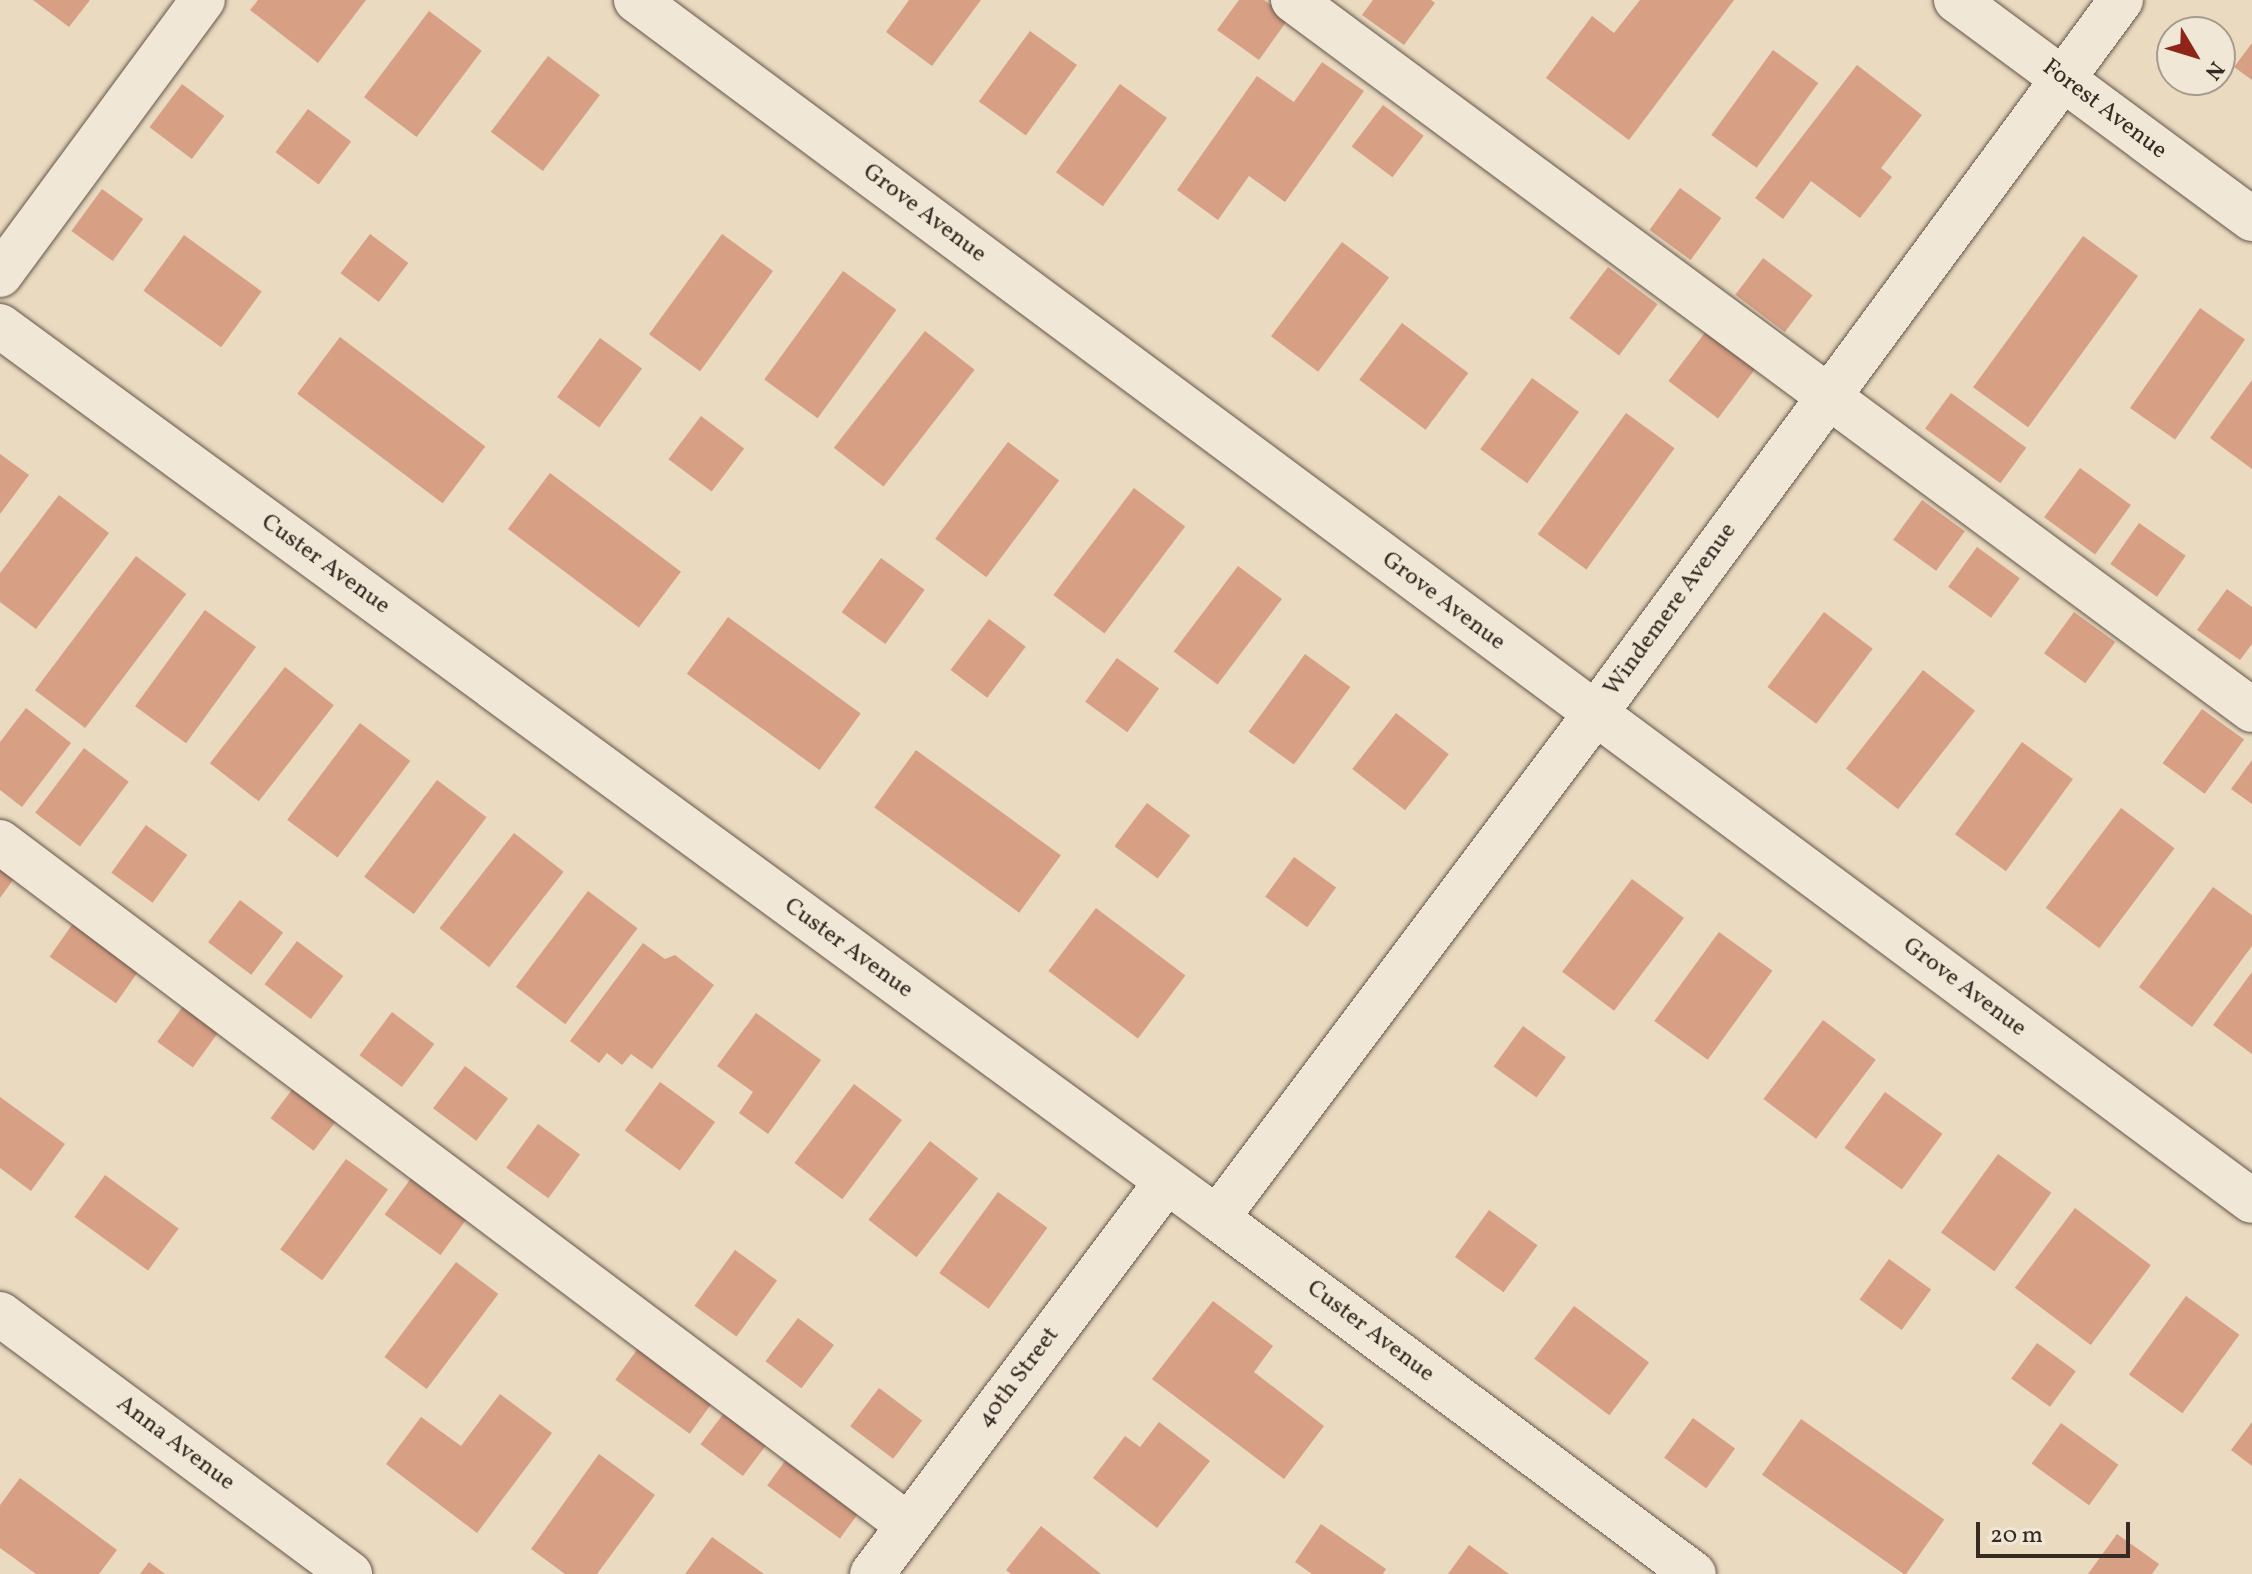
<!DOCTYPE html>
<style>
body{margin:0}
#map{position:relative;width:2252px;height:1574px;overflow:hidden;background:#eadac0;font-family:Vollkorn,serif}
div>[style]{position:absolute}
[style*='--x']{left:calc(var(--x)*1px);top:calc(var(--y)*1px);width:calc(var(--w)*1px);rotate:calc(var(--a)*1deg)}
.building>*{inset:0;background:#d79f84;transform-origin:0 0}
.roads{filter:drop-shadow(0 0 2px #64564a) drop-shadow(0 0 2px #64564a)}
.minor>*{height:44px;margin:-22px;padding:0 22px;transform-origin:22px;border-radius:22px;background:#f1e7d6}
span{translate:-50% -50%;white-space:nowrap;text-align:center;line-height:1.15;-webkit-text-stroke:7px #f1e7d6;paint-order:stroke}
.street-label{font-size:24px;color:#372a23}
.north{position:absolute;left:2156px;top:16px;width:80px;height:80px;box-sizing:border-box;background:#f1e7d6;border:2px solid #a79b8e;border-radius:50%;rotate:128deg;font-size:22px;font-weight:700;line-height:32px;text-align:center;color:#372a23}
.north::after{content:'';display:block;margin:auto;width:28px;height:36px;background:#8f2418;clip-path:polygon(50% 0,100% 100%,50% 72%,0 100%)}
.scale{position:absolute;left:1976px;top:1522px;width:154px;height:36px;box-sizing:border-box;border:4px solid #372a23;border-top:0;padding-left:10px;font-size:24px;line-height:28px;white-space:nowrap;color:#372a23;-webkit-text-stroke:6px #f1e7d6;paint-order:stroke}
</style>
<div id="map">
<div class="building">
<i style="clip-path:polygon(33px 0,90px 0,69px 27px)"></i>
<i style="clip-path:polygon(258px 0,366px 0,318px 63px,250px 10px)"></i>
<i style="clip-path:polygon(909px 0,981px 0,932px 66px,886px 32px)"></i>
<i style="clip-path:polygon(1239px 0,1264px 0,1289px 18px,1259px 60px,1217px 30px)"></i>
<i style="clip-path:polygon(1373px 0,1431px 0,1435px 3px,1404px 45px,1362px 15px)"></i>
<i style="clip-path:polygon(1640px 0,1734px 0,1629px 140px,1546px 78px,1592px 16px,1614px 33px)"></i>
<i style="left:429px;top:11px;width:66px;height:108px;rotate:37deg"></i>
<i style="left:1030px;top:31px;width:58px;height:87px;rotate:36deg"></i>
<i style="clip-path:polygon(2252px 43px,2252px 80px,2234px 67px)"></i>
<i style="left:1773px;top:50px;width:56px;height:105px;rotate:36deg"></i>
<i style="left:548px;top:56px;width:65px;height:95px;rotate:37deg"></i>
<i style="clip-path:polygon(1322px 62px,1364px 91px,1285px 202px,1249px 176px,1218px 220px,1177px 190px,1257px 76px,1294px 102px)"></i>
<i style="clip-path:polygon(1857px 65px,1922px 115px,1881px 168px,1892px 177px,1860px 218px,1811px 181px,1783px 219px,1755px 198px)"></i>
<i style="left:182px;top:84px;width:53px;height:54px;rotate:37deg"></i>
<i style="left:1120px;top:84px;width:58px;height:109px;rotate:36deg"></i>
<i style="left:1383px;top:105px;width:51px;height:52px;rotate:37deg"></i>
<i style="left:308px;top:109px;width:54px;height:54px;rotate:37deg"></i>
<i style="left:1680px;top:188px;width:51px;height:52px;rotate:36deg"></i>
<i style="left:102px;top:189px;width:51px;height:52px;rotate:36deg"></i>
<i style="left:370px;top:234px;width:48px;height:49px;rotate:37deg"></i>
<i style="left:722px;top:234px;width:63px;height:124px;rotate:36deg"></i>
<i style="left:184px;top:235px;width:96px;height:69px;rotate:36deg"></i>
<i style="left:2083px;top:236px;width:68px;height:187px;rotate:36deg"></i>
<i style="left:1342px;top:242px;width:59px;height:118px;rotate:37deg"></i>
<i style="left:1763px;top:258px;width:62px;height:46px;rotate:37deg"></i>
<i style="left:1608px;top:267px;width:62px;height:64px;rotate:37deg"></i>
<i style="left:843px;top:271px;width:66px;height:134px;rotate:36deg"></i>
<i style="left:2200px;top:308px;width:55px;height:122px;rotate:35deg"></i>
<i style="left:1402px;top:323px;width:83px;height:71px;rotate:37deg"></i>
<i style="left:1707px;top:330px;width:62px;height:64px;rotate:37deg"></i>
<i style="left:925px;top:331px;width:63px;height:148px;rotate:38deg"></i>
<i style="left:340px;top:337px;width:182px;height:71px;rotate:37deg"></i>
<i style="left:600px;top:338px;width:52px;height:73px;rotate:36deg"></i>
<i style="left:1532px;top:378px;width:58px;height:88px;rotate:36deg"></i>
<i style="clip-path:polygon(2252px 380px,2252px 469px,2210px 438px)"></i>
<i style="left:1951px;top:393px;width:93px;height:44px;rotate:36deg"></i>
<i style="left:1626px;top:413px;width:60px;height:150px;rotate:36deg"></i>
<i style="left:701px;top:416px;width:54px;height:54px;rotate:37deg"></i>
<i style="left:1008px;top:442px;width:64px;height:121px;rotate:37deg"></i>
<i style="clip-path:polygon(0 454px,29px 475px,0 514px)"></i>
<i style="left:2080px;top:468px;width:63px;height:61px;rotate:36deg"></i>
<i style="left:550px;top:473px;width:164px;height:70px;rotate:37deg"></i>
<i style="left:1134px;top:488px;width:64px;height:134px;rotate:37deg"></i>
<i style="clip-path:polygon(59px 495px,109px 533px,36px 629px,0 602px,0 573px)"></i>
<i style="left:1922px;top:500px;width:53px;height:49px;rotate:36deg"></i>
<i style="left:2139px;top:523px;width:57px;height:50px;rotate:35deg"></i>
<i style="left:1977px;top:547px;width:53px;height:49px;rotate:36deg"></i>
<i style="left:136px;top:556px;width:63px;height:168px;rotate:37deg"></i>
<i style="left:881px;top:558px;width:54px;height:67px;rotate:36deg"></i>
<i style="left:1238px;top:566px;width:55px;height:107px;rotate:37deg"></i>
<i style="clip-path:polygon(2227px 589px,2252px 607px,2252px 644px,2240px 660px,2197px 630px)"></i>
<i style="left:205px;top:610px;width:63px;height:119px;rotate:36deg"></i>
<i style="left:1824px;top:612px;width:61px;height:94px;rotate:37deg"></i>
<i style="left:2074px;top:612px;width:51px;height:51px;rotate:36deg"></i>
<i style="left:728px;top:617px;width:164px;height:70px;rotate:36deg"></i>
<i style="left:989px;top:619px;width:46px;height:64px;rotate:37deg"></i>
<i style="left:1305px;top:654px;width:56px;height:96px;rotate:36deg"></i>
<i style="left:1117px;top:658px;width:52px;height:54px;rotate:36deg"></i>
<i style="left:285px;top:667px;width:62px;height:122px;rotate:38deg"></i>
<i style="left:1923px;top:670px;width:66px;height:125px;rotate:38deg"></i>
<i style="clip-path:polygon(26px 708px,71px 743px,22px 807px,0 790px,0 742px)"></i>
<i style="left:2202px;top:709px;width:52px;height:67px;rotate:36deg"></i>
<i style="left:1396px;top:713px;width:67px;height:71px;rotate:38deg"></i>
<i style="left:360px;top:723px;width:63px;height:121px;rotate:37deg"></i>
<i style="left:2022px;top:742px;width:63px;height:114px;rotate:36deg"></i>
<i style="left:84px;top:748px;width:56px;height:81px;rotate:37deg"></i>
<i style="left:916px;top:750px;width:179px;height:71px;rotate:36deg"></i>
<i style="clip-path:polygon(2252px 760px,2252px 804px,2231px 789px)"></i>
<i style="left:437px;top:780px;width:62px;height:121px;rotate:37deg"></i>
<i style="left:1147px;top:803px;width:54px;height:54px;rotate:37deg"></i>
<i style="left:2121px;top:808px;width:67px;height:125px;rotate:37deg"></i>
<i style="left:146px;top:825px;width:51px;height:59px;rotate:36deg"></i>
<i style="left:514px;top:833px;width:63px;height:121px;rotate:38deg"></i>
<i style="left:1294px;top:857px;width:52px;height:49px;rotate:36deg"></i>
<i style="clip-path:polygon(0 860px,18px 873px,0 898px)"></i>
<i style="left:1632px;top:879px;width:65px;height:116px;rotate:37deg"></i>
<i style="clip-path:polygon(2213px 887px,2252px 915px,2252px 946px,2192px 1027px,2139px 987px)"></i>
<i style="left:588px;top:891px;width:62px;height:120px;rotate:37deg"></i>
<i style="left:240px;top:900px;width:54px;height:53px;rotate:37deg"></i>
<i style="left:1096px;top:908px;width:112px;height:79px;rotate:37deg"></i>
<i style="left:76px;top:919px;width:81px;height:46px;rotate:35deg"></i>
<i style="left:1719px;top:932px;width:66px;height:110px;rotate:36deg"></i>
<i style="left:297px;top:941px;width:58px;height:54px;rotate:37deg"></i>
<i style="clip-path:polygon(643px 943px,665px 959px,675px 955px,714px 985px,652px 1069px,631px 1054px,622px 1065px,607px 1053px,599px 1063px,570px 1041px)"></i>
<i style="clip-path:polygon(2252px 972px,2252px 1054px,2213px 1025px)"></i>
<i style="left:189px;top:998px;width:44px;height:54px;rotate:36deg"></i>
<i style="left:392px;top:1012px;width:53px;height:54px;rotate:37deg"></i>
<i style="clip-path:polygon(756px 1013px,821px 1060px,768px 1134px,739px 1113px,753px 1092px,717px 1066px)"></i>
<i style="left:1823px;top:1020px;width:66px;height:99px;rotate:37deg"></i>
<i style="left:1523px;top:1026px;width:53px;height:50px;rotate:36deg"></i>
<i style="left:465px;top:1066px;width:54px;height:53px;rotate:37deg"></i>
<i style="left:300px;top:1079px;width:54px;height:49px;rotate:37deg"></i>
<i style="left:660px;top:1082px;width:68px;height:60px;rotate:36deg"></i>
<i style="left:854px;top:1084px;width:60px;height:99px;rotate:37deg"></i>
<i style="left:1885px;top:1092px;width:71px;height:69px;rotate:36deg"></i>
<i style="clip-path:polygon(0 1097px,65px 1144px,31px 1191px,0 1168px)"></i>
<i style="left:538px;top:1124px;width:52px;height:54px;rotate:36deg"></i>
<i style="left:930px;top:1141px;width:61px;height:100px;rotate:38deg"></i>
<i style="left:1998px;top:1154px;width:66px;height:97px;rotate:36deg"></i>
<i style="left:346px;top:1159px;width:52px;height:112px;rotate:36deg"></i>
<i style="left:417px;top:1170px;width:69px;height:55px;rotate:36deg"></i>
<i style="left:105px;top:1175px;width:91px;height:52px;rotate:36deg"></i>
<i style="left:998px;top:1192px;width:61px;height:100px;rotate:36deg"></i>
<i style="left:2075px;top:1208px;width:95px;height:100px;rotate:37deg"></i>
<i style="left:1489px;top:1210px;width:60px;height:58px;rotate:36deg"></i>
<i style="left:735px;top:1250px;width:52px;height:69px;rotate:36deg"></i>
<i style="left:1889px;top:1259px;width:52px;height:50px;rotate:36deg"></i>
<i style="left:456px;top:1262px;width:53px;height:119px;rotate:37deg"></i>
<i style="left:2186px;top:1296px;width:66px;height:97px;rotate:36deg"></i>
<i style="clip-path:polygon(1213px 1301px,1273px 1346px,1254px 1372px,1324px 1426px,1284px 1479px,1152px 1379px)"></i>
<i style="left:1574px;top:1306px;width:94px;height:66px;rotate:37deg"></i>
<i style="left:798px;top:1318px;width:45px;height:54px;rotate:37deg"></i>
<i style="left:647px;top:1336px;width:92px;height:54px;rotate:36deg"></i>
<i style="left:2037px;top:1343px;width:48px;height:44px;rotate:36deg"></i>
<i style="left:879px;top:1388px;width:54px;height:48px;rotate:37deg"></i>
<i style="clip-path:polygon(500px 1394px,552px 1433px,477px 1533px,386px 1464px,421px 1417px,461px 1446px)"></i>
<i style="left:733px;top:1401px;width:53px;height:54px;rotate:37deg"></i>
<i style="left:1693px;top:1418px;width:52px;height:49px;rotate:36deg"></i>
<i style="left:1801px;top:1419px;width:175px;height:68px;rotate:35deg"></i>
<i style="clip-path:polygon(1159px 1422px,1210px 1461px,1157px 1528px,1093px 1478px,1125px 1436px,1140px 1447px)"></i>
<i style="clip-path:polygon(2252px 1422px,2252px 1466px,2231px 1450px)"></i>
<i style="left:2061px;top:1423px;width:71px;height:50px;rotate:36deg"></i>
<i style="left:793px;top:1450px;width:90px;height:44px;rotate:36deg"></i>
<i style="clip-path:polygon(599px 1454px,655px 1495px,597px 1574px,565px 1574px,531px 1549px)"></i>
<i style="clip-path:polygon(20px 1478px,117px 1550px,99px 1574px,36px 1574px,0 1548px,0 1505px)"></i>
<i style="clip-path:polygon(1321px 1524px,1386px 1569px,1383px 1574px,1312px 1574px,1295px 1562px)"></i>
<i style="clip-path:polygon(1041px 1526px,1101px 1574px,1011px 1574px,1006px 1570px)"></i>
<i style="clip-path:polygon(2117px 1534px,2159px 1564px,2152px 1574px,2088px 1574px)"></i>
<i style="clip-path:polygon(712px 1537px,764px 1574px,685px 1574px)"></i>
<i style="clip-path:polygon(1469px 1545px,1509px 1574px,1448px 1574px)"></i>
<i style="clip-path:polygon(149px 1562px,165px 1574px,140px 1574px)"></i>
</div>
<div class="roads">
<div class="minor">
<i style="--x:636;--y:0;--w:2013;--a:36.62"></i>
<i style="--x:1293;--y:0;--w:1193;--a:36.51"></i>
<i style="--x:1956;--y:0;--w:368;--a:36.5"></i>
<i style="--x:0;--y:275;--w:342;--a:-53.6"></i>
<i style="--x:0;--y:326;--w:1509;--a:36.24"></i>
<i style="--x:1217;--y:1218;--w:595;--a:36.74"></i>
<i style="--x:0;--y:842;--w:1136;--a:36.95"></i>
<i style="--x:1217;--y:1218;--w:630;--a:-53.13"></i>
<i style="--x:1595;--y:714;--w:887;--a:-53.62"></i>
<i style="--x:0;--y:1314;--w:436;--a:36.6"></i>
<i style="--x:872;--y:1574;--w:490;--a:-53.1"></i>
</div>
</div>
<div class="street-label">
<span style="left:2104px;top:110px;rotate:37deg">Forest Avenue</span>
<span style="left:924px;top:214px;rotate:37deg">Grove Avenue</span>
<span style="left:325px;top:565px;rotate:36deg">Custer Avenue</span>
<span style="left:1443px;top:602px;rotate:37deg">Grove Avenue</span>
<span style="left:1671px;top:610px;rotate:-54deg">Windemere Avenue</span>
<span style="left:848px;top:949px;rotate:36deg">Custer Avenue</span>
<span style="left:1964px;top:988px;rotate:37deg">Grove Avenue</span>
<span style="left:1370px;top:1332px;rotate:37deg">Custer Avenue</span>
<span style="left:1019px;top:1378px;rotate:-53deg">40th Street</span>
<span style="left:175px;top:1444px;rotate:37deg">Anna Avenue</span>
</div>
<div class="north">N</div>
<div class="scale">20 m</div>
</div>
